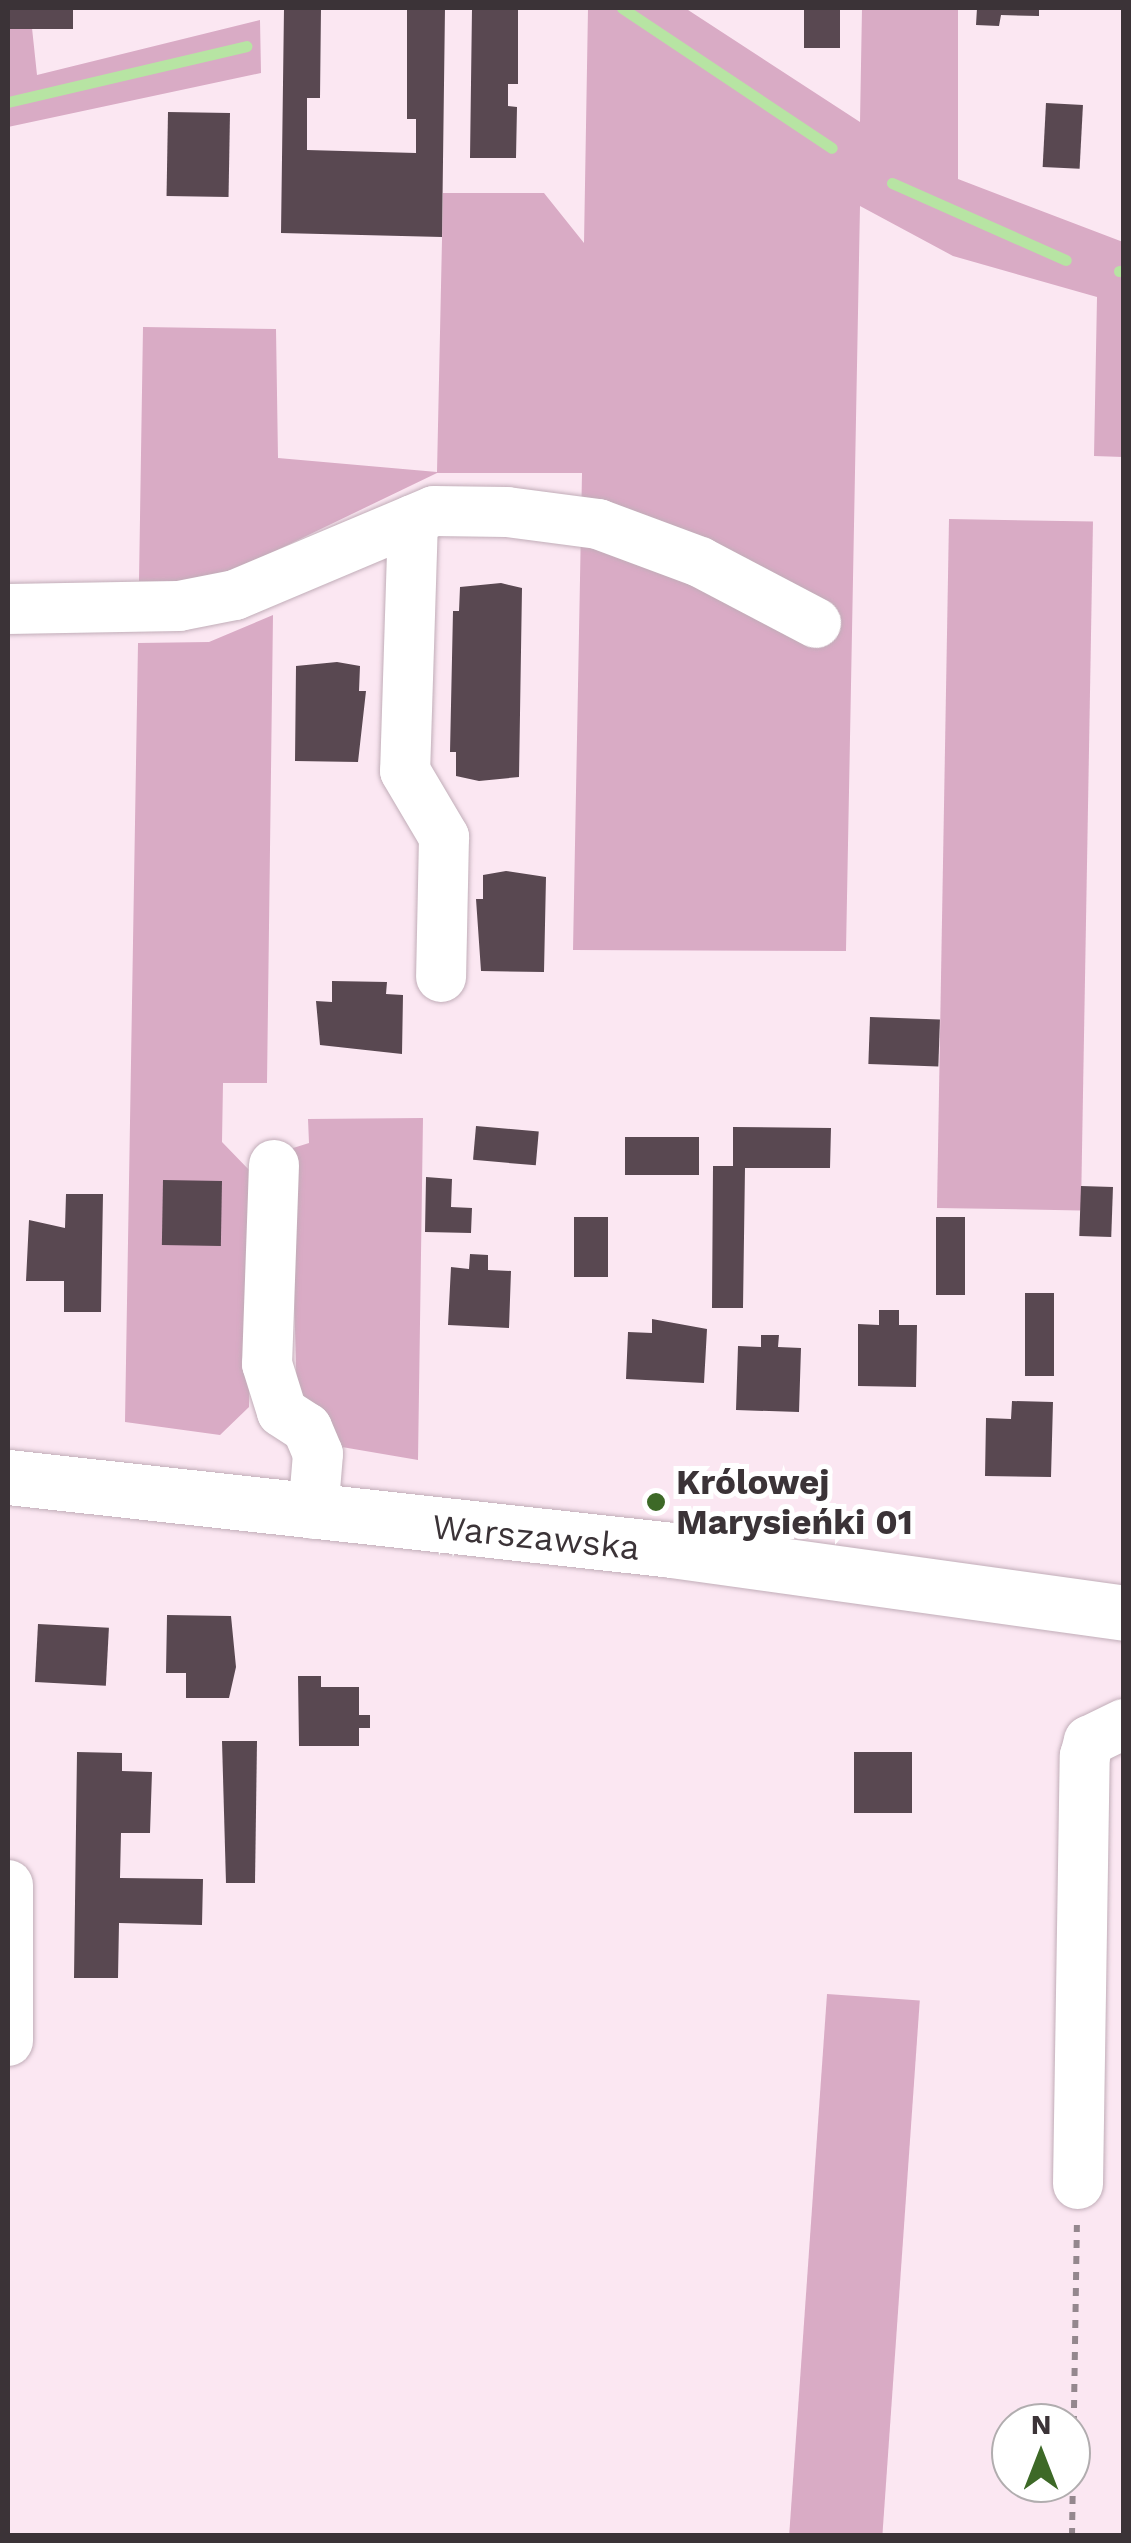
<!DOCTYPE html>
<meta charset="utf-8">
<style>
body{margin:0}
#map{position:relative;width:1131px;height:2543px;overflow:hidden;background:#fbe7f2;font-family:"Work Sans",sans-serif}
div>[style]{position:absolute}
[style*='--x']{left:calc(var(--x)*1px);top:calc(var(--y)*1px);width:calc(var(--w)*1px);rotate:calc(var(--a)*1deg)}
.green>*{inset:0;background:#d9abc5;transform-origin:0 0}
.stream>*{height:11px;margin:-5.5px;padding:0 5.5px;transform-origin:5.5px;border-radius:5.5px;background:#b7e4a3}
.building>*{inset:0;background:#594851;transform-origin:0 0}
.path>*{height:6px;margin-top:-3px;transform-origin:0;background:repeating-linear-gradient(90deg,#94878e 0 8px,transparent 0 16px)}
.roads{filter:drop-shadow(0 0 2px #c1adb8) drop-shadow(0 0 2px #c1adb8)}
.minor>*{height:50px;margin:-25px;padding:0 25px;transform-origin:25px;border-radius:25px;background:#fff}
.major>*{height:55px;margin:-27.5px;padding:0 27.5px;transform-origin:27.5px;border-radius:27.5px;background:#fff}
.dots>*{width:28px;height:28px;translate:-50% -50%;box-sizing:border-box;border:5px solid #fff;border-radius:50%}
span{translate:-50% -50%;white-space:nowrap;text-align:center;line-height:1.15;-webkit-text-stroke:10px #fff;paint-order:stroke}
.poi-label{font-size:35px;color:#3b3337;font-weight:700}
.left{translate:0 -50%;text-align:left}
.street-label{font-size:35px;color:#3b3337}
.frame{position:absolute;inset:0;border:10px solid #3b3337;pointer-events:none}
.north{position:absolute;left:991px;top:2403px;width:100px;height:100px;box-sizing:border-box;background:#fff;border:2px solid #b1adaf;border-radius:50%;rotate:0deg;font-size:28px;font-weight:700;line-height:40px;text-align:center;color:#3b3337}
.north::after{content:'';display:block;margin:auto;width:35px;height:45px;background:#3d6927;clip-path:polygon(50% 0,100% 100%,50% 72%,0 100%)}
</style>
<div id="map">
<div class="green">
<i style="clip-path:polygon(588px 8px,685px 8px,860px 122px,862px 8px,958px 8px,958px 179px,1123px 242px,1123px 457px,1094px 456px,1097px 297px,953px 256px,860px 206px,846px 951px,573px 950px,582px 473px,437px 473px,213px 581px,139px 581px,143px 327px,276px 329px,278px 458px,437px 472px,443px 193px,544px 193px,584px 243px)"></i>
<i style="clip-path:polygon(260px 20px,261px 73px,8px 127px,8px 29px,32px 28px,37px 75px)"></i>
<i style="left:949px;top:519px;width:144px;height:689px;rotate:1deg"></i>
<i style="clip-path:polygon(273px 615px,267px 1083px,223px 1083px,222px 1142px,252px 1173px,249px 1407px,220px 1435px,125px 1422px,138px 643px,209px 642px)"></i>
<i style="clip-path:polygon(423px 1118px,418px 1460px,336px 1446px,297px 1401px,290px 1149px,309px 1143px,308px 1119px)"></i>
<i style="left:827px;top:1994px;width:93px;height:541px;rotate:4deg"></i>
</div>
<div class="stream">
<i style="--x:622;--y:8;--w:252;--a:33.7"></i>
<i style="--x:8;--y:102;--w:245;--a:-13.2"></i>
<i style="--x:892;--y:183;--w:190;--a:23.9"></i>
<i style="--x:1119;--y:271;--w:5;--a:0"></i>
</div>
<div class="building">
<i style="left:8px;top:8px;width:65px;height:21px"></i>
<i style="clip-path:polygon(284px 8px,321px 8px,320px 98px,307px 98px,307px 150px,416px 153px,416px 119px,407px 119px,407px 8px,445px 8px,442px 237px,281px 233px)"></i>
<i style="clip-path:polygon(472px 8px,518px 8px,518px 84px,508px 84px,508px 106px,517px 107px,516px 158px,470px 158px)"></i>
<i style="left:804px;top:8px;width:36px;height:40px"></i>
<i style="clip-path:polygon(977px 8px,1039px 8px,1039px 16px,1001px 15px,999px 26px,976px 25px)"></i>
<i style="left:1046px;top:103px;width:37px;height:64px;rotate:3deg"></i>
<i style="left:168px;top:112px;width:62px;height:84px;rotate:1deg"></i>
<i style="clip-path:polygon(501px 583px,522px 588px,519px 777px,479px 781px,456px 776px,456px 752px,450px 752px,453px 611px,459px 611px,460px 587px)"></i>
<i style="clip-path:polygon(337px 662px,360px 666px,359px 691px,366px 691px,358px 762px,295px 761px,296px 666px)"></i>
<i style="clip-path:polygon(506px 871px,546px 877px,544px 972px,481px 971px,476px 899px,483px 899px,483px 875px)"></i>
<i style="clip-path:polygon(332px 981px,387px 982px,386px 994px,403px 995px,402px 1054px,320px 1045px,316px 1001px,332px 1002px)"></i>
<i style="left:870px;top:1017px;width:70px;height:47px;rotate:2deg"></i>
<i style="left:476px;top:1126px;width:63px;height:34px;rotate:5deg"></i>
<i style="clip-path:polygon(733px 1127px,831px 1128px,830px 1168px,745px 1168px,743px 1308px,712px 1308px,713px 1166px,733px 1166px)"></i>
<i style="left:699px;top:1137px;width:38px;height:74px;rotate:90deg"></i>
<i style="clip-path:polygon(426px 1177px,452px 1179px,451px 1207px,472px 1208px,471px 1233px,425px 1232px)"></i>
<i style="left:163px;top:1180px;width:59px;height:65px;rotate:1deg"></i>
<i style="left:1081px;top:1186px;width:32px;height:50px;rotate:2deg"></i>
<i style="clip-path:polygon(66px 1194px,103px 1194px,101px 1312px,64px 1312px,64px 1281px,26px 1281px,29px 1220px,65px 1228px)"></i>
<i style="left:574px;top:1217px;width:34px;height:60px"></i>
<i style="left:936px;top:1217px;width:29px;height:78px"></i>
<i style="clip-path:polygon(470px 1254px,488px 1255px,488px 1270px,511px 1271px,509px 1328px,448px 1325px,451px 1267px,469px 1269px)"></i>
<i style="left:1025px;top:1293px;width:29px;height:83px"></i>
<i style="clip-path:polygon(879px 1310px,899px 1310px,899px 1325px,917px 1325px,916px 1387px,858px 1386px,858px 1324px,879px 1325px)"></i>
<i style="clip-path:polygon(652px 1319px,707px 1329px,704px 1383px,626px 1379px,628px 1332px,652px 1333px)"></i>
<i style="clip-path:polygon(761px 1335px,779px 1335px,778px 1347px,801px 1348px,799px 1412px,736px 1410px,738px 1346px,761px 1347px)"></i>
<i style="clip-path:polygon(1012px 1401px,1053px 1402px,1051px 1477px,985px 1476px,986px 1418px,1011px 1419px)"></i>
<i style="clip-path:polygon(167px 1615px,231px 1616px,236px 1667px,229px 1698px,186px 1698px,186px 1673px,166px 1673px)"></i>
<i style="left:38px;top:1624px;width:71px;height:58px;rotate:3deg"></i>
<i style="clip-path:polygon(298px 1676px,321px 1676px,321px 1687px,359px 1687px,359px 1715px,370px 1715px,370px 1728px,359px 1728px,359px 1746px,299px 1746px)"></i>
<i style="clip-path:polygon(222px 1741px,257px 1741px,255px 1883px,226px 1883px)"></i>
<i style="clip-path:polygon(77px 1752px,122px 1753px,122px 1771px,152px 1772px,150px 1833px,121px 1833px,120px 1878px,203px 1879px,202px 1925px,119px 1923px,118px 1978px,74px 1978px)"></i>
<i style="left:854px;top:1752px;width:58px;height:61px"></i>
</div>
<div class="path">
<i style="--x:1072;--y:2536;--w:311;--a:-89.1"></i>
</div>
<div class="roads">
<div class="minor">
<i style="--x:413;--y:520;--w:251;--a:91.8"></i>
<i style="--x:405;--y:771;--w:77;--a:59.4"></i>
<i style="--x:444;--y:837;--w:140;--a:91.2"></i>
<i style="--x:8;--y:609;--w:171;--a:-1"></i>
<i style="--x:179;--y:606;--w:57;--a:-11.1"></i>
<i style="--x:235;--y:595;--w:216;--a:-22.9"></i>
<i style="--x:434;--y:511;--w:73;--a:0.8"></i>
<i style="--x:507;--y:512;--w:92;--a:7.5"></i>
<i style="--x:598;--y:524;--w:109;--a:20.4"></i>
<i style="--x:700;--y:562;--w:131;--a:27.7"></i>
<i style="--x:274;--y:1165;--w:199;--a:92"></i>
<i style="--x:267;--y:1364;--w:50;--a:72.6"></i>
<i style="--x:282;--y:1412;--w:30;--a:33"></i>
<i style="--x:307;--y:1428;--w:28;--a:67"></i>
<i style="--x:318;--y:1454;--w:60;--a:94.8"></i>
<i style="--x:8;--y:1885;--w:156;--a:90"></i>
<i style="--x:1078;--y:2184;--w:428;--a:-89.1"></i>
<i style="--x:1085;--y:1756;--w:16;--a:-75"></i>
<i style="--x:1089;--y:1741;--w:39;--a:-26"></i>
</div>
<div class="major">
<i style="--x:8;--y:1477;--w:668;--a:6.27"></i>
<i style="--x:672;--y:1550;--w:456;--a:7.9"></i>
</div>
</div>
<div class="dots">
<i style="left:656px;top:1502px;background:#3d6927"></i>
</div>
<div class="poi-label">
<span class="left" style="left:676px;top:1502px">Królowej<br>Marysieńki 01</span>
</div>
<div class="street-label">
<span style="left:536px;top:1537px;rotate:6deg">Warszawska</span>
</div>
<div class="frame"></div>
<div class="north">N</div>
</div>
